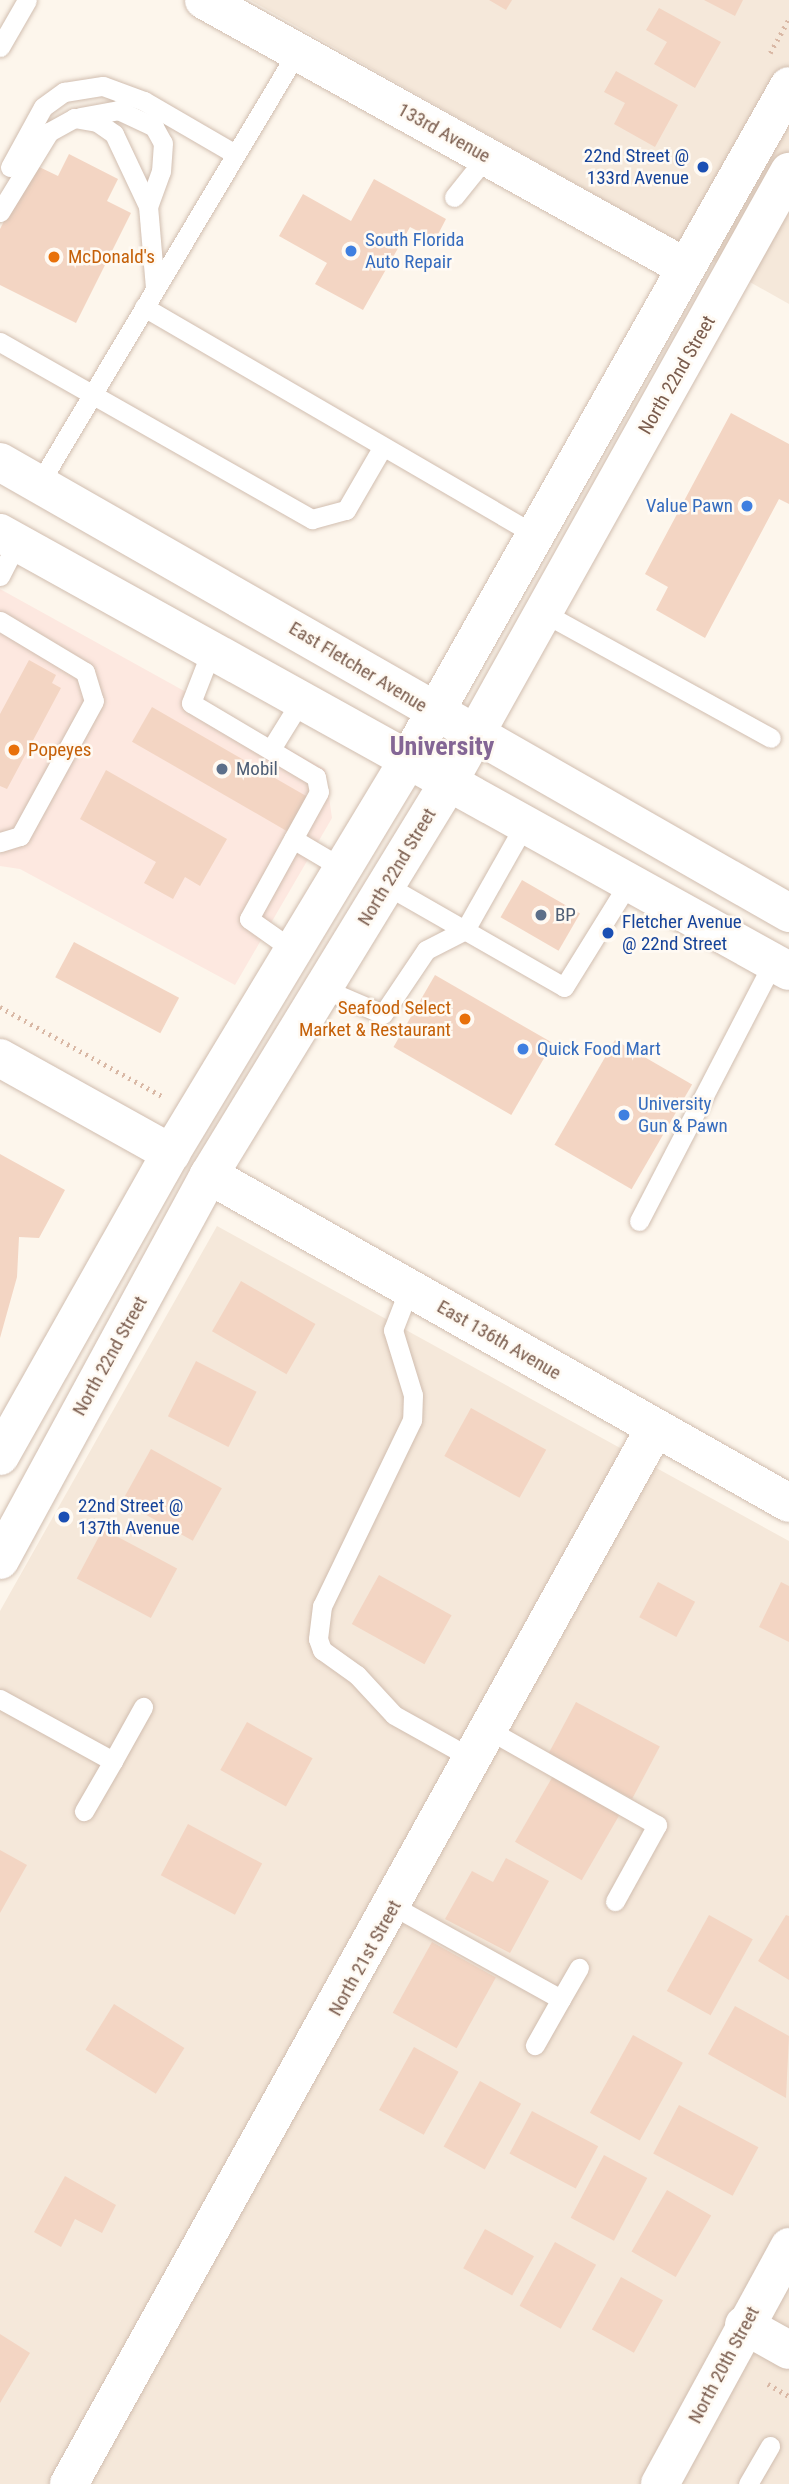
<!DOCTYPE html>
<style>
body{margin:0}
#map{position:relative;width:789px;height:2484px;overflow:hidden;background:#fdf6ec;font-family:"Roboto Condensed",sans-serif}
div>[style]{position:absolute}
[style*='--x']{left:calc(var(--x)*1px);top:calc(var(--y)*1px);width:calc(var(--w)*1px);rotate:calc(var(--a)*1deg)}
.residential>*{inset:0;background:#f5e8da}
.commercial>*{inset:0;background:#fde8e0}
.building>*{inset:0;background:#f3d5c3;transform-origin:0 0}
.path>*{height:4.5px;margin-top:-2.25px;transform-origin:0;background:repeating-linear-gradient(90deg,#d9b8a5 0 2px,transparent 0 7px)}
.roads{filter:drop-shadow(0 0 2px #d1beb0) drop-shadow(0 0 2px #d1beb0)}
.service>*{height:19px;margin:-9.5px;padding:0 9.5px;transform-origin:9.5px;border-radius:9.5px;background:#fff}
.minor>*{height:38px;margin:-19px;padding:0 19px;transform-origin:19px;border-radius:19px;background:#fff}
.tertiary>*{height:38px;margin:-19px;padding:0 19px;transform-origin:19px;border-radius:19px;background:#fff}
.secondary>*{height:38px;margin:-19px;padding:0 19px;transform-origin:19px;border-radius:19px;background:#fff}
.dots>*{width:19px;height:19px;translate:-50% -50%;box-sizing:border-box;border:4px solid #fffaf3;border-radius:50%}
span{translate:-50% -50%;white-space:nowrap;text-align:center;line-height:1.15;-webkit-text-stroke:5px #fffaf3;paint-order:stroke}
.street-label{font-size:19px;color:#7a5c4d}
.transit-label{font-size:19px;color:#164399}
.right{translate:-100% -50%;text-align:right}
.left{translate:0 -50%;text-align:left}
.shop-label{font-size:19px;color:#366cbe}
.food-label{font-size:19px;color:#c56008}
.service-label{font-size:19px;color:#4e5e75}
.district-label{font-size:26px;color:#846695;font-weight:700}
</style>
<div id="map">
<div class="residential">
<i style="clip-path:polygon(250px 0,789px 0,789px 304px)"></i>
<i style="clip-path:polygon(217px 1226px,789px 1541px,789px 2484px,0 2484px,0 1611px)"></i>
</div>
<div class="commercial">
<i style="clip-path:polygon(0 589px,325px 769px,332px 818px,235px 985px,20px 869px,0 866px)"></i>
</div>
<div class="building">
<i style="clip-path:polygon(489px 0,512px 0,506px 10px)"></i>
<i style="clip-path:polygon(704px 0,743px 0,735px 16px)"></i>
<i style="clip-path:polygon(659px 8px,721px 42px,695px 88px,654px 64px,667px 42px,646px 30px)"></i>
<i style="clip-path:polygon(616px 71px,678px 105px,655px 147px,614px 124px,625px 103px,604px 92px)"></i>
<i style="clip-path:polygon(69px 154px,118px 179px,107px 201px,131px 213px,76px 323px,0 285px,0 229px,33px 164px,58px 176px)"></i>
<i style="clip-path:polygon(374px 179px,446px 219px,435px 240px,410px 227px,363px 310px,315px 284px,327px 263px,279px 236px,303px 194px,351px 221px)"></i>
<i style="clip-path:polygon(731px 413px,789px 444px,789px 504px,779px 499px,705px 638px,656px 610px,668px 587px,645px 574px)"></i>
<i style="clip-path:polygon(29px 660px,56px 675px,52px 683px,61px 688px,7px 789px,0 786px,0 714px)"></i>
<i style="left:152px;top:707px;width:183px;height:40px;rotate:30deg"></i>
<i style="clip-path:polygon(106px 770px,227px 839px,200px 886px,185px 877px,173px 899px,144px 883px,156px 862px,80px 819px)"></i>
<i style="left:522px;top:880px;width:67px;height:43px;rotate:30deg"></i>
<i style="left:74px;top:942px;width:119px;height:40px;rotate:28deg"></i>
<i style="left:435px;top:975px;width:136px;height:83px;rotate:30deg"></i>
<i style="left:615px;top:1040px;width:89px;height:121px;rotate:30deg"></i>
<i style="clip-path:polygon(0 1154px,65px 1190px,39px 1238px,19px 1237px,17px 1277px,0 1338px)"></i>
<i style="left:241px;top:1281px;width:86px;height:58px;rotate:30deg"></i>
<i style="left:196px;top:1361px;width:68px;height:62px;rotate:27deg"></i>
<i style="left:471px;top:1408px;width:86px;height:55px;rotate:29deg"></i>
<i style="left:151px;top:1449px;width:81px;height:60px;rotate:29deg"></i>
<i style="left:103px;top:1529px;width:84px;height:56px;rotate:28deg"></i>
<i style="left:379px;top:1575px;width:83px;height:56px;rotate:29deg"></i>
<i style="left:658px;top:1582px;width:42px;height:40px;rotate:28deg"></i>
<i style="clip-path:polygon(781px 1582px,789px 1586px,789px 1642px,759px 1627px)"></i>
<i style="left:576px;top:1702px;width:95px;height:59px;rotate:28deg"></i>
<i style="left:247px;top:1722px;width:75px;height:55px;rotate:29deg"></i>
<i style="left:553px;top:1776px;width:77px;height:76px;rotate:30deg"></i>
<i style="left:188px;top:1824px;width:84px;height:58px;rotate:28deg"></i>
<i style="clip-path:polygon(0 1850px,27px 1865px,0 1913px)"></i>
<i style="clip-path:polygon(506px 1858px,549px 1881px,510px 1953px,445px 1919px,472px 1871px,493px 1882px)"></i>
<i style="left:709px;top:1915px;width:50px;height:87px;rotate:29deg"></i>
<i style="clip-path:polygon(786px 1915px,789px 1916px,789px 1980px,758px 1961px)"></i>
<i style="left:432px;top:1942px;width:73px;height:81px;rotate:29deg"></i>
<i style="left:114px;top:2004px;width:83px;height:54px;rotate:32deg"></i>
<i style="clip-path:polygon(735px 2006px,789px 2036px,786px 2098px,708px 2054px)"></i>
<i style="left:633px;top:2035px;width:57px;height:89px;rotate:29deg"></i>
<i style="left:414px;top:2047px;width:51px;height:72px;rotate:29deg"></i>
<i style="left:480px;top:2081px;width:47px;height:75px;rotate:29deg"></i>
<i style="left:679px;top:2105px;width:90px;height:55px;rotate:28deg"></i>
<i style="left:532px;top:2111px;width:75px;height:48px;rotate:28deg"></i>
<i style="left:604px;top:2155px;width:49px;height:71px;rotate:28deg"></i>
<i style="clip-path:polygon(65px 2176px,116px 2205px,102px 2233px,75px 2219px,61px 2247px,34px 2232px)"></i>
<i style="left:667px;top:2190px;width:51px;height:71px;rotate:30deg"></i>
<i style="left:485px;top:2229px;width:56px;height:45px;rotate:29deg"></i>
<i style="left:555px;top:2242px;width:47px;height:73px;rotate:29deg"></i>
<i style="left:621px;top:2277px;width:48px;height:60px;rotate:29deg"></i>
<i style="clip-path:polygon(0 2334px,30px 2353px,0 2403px)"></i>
</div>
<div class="path">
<i style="--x:770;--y:53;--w:39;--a:-61"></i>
<i style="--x:0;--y:1007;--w:185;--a:28.8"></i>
<i style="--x:768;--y:2384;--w:24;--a:30"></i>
</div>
<div class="roads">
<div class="service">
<i style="--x:0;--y:47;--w:54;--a:-60.1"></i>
<i style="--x:80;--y:117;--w:39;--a:-10"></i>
<i style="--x:118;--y:110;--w:40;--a:25"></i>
<i style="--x:154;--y:127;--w:18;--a:61"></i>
<i style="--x:163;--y:143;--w:28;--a:94"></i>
<i style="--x:161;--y:171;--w:37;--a:110"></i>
<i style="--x:10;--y:167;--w:68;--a:-61.2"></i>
<i style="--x:43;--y:107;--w:26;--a:-36"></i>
<i style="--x:64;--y:92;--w:39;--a:-9"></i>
<i style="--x:103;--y:86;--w:44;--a:20.1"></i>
<i style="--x:144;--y:101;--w:105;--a:30.2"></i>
<i style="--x:454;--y:197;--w:51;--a:-51.3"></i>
<i style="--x:0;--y:212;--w:94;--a:-58.5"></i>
<i style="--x:49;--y:132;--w:29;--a:-29"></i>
<i style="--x:74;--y:118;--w:23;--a:10"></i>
<i style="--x:97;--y:122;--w:21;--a:35"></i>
<i style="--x:114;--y:134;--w:80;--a:64.7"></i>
<i style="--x:148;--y:206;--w:82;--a:85.1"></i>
<i style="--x:144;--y:307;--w:450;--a:30.2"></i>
<i style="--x:0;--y:342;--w:359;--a:29.6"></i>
<i style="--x:312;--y:519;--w:35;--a:-15"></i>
<i style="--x:346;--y:510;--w:72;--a:-59.9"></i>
<i style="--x:39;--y:484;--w:503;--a:-59.15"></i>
<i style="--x:0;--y:576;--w:37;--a:-63"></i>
<i style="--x:542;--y:612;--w:261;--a:28.8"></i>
<i style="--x:0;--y:621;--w:99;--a:31"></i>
<i style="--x:85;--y:672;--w:30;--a:73"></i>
<i style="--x:94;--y:701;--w:154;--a:118.7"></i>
<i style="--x:20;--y:836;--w:21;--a:163"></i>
<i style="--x:212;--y:649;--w:58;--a:111.3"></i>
<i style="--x:191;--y:703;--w:145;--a:30.6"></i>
<i style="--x:316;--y:777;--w:15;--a:79"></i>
<i style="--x:319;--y:792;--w:145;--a:118.9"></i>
<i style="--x:249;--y:919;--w:54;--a:35.2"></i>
<i style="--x:271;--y:749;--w:59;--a:-58.2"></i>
<i style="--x:293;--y:839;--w:57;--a:30.6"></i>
<i style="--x:386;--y:885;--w:205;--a:29.8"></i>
<i style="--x:564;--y:987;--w:123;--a:-58.2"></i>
<i style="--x:322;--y:988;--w:66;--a:23.1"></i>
<i style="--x:383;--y:1014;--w:77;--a:-56.1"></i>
<i style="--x:426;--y:950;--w:44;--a:-27.1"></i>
<i style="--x:465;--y:930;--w:122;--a:-60.5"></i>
<i style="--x:639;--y:1221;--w:292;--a:-62.6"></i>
<i style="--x:409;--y:1289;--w:44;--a:111.3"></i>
<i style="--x:393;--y:1330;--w:68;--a:72.9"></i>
<i style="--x:413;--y:1395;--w:25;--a:92"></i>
<i style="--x:412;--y:1420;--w:207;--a:115.8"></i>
<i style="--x:322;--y:1606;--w:33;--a:97"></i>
<i style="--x:318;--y:1639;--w:12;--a:70"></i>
<i style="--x:322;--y:1650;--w:43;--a:35.5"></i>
<i style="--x:357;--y:1675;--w:54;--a:47.2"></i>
<i style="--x:394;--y:1715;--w:90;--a:29.1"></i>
<i style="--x:0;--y:1699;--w:129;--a:28.8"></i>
<i style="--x:113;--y:1761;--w:58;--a:120.1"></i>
<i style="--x:489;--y:1730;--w:193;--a:29.5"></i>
<i style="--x:657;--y:1825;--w:87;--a:118.9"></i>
<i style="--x:113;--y:1761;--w:62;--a:-60.9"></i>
<i style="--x:393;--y:1906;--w:192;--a:29"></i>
<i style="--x:561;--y:1999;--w:53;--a:119.5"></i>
<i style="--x:561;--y:1999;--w:36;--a:-60"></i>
<i style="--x:748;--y:2484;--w:44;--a:-59.9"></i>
</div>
<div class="minor">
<i style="--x:204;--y:0;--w:548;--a:29.04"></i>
<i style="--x:0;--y:1058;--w:196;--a:29.1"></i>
<i style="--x:209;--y:1175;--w:666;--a:29.49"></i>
<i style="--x:744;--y:2325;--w:51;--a:29.1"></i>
<i style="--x:69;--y:2484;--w:1208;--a:-60.97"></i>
<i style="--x:660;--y:2484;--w:270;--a:-61.4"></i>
</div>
<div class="tertiary">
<i style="--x:0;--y:1456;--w:348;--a:-60.6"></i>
<i style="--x:171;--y:1153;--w:459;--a:-58.9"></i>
<i style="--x:408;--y:760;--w:774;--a:-60.52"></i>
<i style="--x:0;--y:1560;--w:438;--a:-61.5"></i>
<i style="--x:209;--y:1175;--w:459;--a:-58.6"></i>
<i style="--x:448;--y:783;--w:700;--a:-60.83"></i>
</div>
<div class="secondary">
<i style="--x:0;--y:462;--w:909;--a:29.75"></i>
<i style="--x:0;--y:533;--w:902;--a:29.04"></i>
</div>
</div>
<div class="dots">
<i style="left:703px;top:167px;background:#1a4fb4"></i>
<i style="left:351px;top:251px;background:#3f7fe0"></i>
<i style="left:54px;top:257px;background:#e8710a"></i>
<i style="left:747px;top:506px;background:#3f7fe0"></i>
<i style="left:14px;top:750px;background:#e8710a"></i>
<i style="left:222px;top:769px;background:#5c6f8a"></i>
<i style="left:541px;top:915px;background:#5c6f8a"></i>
<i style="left:608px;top:933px;background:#1a4fb4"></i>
<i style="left:465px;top:1019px;background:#e8710a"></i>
<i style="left:523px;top:1049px;background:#3f7fe0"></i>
<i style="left:624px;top:1115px;background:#3f7fe0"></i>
<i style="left:64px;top:1517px;background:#1a4fb4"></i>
</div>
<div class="street-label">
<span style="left:444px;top:133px;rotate:29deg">133rd Avenue</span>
<span style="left:677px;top:375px;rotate:-60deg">North 22nd Street</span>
<span style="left:358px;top:667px;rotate:31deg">East Fletcher Avenue</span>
<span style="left:397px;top:867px;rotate:-59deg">North 22nd Street</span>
<span style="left:499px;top:1340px;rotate:30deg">East 136th Avenue</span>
<span style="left:110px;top:1356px;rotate:-61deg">North 22nd Street</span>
<span style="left:365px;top:1958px;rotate:-61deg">North 21st Street</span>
<span style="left:724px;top:2365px;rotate:-62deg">North 20th Street</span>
</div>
<div class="transit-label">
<span class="right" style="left:689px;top:167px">22nd Street @<br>133rd Avenue</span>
<span class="left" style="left:622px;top:933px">Fletcher Avenue<br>@ 22nd Street</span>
<span class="left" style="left:78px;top:1517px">22nd Street @<br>137th Avenue</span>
</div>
<div class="shop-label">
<span class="left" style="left:365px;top:251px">South Florida<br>Auto Repair</span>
<span class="right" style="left:733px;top:506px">Value Pawn</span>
<span class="left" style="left:537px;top:1049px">Quick Food Mart</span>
<span class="left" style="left:638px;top:1115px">University<br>Gun &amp; Pawn</span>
</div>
<div class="food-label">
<span class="left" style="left:68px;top:257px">McDonald's</span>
<span class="left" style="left:28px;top:750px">Popeyes</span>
<span class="right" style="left:451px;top:1019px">Seafood Select<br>Market &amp; Restaurant</span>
</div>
<div class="service-label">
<span class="left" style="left:236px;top:769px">Mobil</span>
<span class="left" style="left:555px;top:915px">BP</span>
</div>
<div class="district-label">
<span style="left:442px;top:747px">University</span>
</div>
</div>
